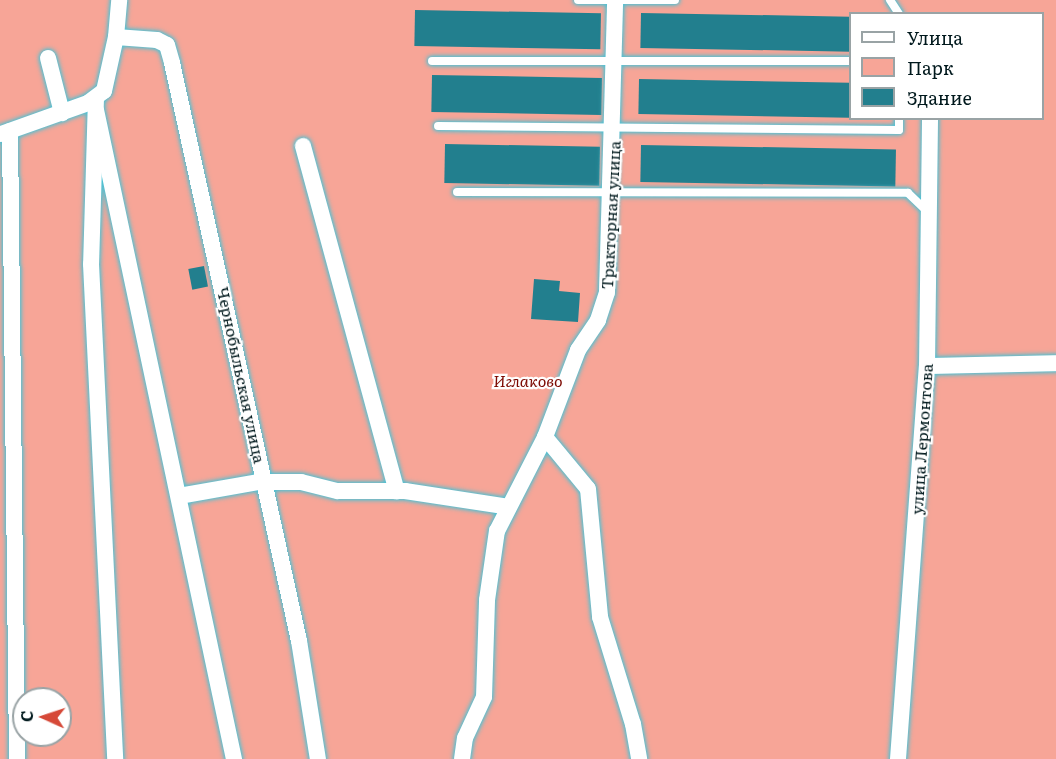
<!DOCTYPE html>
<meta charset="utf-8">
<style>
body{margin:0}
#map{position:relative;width:1056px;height:759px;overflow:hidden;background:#c8f0f8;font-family:Literata,serif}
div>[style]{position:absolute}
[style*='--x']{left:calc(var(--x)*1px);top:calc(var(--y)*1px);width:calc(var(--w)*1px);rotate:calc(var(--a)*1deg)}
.green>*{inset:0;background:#f7a597}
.building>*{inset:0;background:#227f8e;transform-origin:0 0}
.roads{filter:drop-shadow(0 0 2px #4bc1d4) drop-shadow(0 0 2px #4bc1d4)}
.service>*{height:8px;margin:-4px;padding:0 4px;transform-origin:4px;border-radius:4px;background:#fff}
.minor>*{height:16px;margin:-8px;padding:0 8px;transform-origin:8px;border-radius:8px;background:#fff}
span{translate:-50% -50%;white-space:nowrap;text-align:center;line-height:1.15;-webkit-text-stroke:4.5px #fff;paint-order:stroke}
.street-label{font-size:16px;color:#01191d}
.park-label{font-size:16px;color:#7d0b03;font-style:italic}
.legend{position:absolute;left:849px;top:12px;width:195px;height:108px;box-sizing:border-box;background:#fff;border:2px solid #99a3a5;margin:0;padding:8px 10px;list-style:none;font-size:18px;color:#01191d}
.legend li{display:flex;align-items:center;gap:12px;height:30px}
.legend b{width:30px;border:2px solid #99a3a5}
.north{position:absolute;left:12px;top:687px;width:60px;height:60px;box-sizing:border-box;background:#fff;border:2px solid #99a3a5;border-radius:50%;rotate:273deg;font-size:16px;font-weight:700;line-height:24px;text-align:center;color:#01191d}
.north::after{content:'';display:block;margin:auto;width:21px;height:27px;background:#d64938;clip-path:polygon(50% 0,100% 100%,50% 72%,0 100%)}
</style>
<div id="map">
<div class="green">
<i style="clip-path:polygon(evenodd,0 0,1056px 0,1056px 759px,0 759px,0 0,850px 14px,1042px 14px,1042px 118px,850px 118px,850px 14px,0 0,24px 699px,60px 699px,60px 735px,24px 735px,24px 699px)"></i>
</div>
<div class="building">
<i style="left:415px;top:10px;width:186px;height:36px;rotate:1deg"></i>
<i style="left:641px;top:13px;width:209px;height:35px;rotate:1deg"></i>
<i style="left:432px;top:75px;width:170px;height:37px;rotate:1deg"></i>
<i style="left:639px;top:79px;width:211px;height:35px;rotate:1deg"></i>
<i style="left:445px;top:144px;width:155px;height:39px;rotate:1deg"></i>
<i style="left:641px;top:145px;width:255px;height:37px;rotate:1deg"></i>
<i style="left:204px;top:266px;width:21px;height:16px;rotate:79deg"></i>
<i style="clip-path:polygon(534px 279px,560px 281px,559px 291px,580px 293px,578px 322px,531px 319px)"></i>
</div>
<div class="roads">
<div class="service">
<i style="--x:578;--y:0;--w:97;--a:0"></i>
<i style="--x:890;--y:0;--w:17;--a:57"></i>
<i style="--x:432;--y:61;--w:418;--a:0"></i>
<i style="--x:438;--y:126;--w:461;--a:0.5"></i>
<i style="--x:899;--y:130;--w:12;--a:-90"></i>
<i style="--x:457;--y:192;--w:451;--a:0.1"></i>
<i style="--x:908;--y:193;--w:28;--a:44"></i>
</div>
<div class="minor">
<i style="--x:116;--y:37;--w:41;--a:4.2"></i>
<i style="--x:157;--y:40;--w:11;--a:27"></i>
<i style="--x:167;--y:45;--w:19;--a:74"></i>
<i style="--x:172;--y:63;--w:592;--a:77.61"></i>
<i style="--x:299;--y:641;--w:120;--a:80.9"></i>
<i style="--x:48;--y:58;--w:57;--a:75.7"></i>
<i style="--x:96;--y:98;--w:166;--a:91.7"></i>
<i style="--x:91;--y:264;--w:496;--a:87.2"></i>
<i style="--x:96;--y:110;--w:664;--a:78"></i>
<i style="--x:10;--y:131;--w:628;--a:89.36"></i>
<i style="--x:1;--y:134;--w:92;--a:-19.6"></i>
<i style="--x:88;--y:103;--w:20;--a:-37"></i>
<i style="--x:104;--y:91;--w:55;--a:-77.5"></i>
<i style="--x:116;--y:37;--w:37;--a:-85"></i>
<i style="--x:303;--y:146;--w:358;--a:74.8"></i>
<i style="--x:927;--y:366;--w:129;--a:-1.3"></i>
<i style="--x:545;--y:437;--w:67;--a:50.4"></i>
<i style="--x:588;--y:489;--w:129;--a:84.6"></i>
<i style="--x:600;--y:617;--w:112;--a:72.9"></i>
<i style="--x:633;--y:724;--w:36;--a:80"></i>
<i style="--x:179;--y:496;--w:80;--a:-10"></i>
<i style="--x:258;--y:482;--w:43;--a:0"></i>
<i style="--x:301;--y:482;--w:38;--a:14"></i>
<i style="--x:338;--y:491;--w:67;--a:0"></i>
<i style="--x:405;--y:491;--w:105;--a:8.7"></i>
<i style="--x:462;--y:759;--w:21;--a:-82"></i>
<i style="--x:465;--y:738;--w:45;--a:-65.1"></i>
<i style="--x:484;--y:697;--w:97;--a:-88.2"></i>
<i style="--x:487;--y:600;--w:70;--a:-81.8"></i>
<i style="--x:497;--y:531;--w:106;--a:-62.9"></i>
<i style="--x:545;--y:437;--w:93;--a:-69.2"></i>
<i style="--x:578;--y:350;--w:36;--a:-56"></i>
<i style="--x:598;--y:320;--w:29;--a:-72"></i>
<i style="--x:607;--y:292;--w:292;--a:-88.4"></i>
<i style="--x:898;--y:759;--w:394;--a:-85.8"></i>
<i style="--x:927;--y:366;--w:248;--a:-89.3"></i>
</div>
</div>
<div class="street-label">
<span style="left:610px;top:215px;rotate:-87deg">Тракторная улица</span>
<span style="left:242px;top:375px;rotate:78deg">Чернобыльская улица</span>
<span style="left:921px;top:439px;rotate:-86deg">улица Лермонтова</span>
</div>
<div class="park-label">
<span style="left:528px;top:380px">Иглаково</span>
</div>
<ul class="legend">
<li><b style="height:8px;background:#fff"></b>Улица</li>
<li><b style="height:16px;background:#f7a597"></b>Парк</li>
<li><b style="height:16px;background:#227f8e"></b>Здание</li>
</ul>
<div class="north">С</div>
</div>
